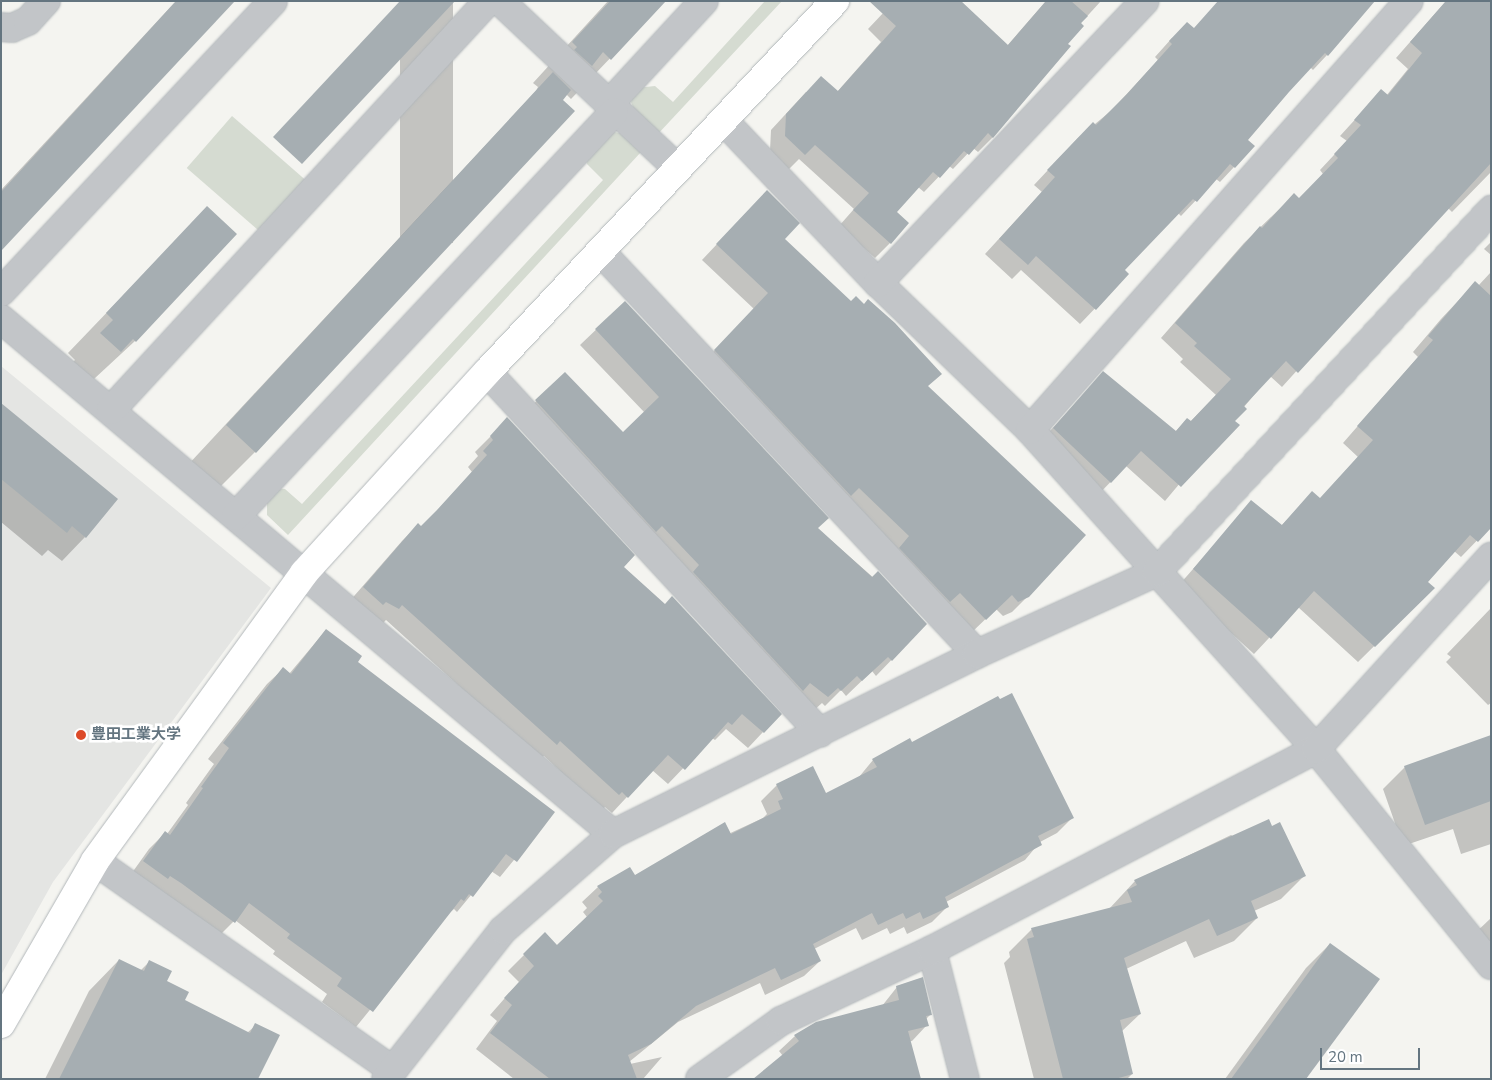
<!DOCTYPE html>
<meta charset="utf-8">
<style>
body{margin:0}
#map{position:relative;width:1492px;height:1080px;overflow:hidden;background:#f4f4f0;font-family:"Nunito Sans","Noto Sans JP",sans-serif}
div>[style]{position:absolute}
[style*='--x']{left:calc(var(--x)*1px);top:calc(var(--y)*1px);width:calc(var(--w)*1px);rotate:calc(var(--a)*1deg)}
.built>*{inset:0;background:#e4e5e3}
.green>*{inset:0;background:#d5dbd1;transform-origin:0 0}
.shadow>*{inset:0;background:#0003;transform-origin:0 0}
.building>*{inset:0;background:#a6aeb2}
.roads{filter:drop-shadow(0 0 1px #b2b7ba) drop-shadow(0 0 1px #b2b7ba)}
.street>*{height:28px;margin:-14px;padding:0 14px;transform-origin:14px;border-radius:14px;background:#c2c5c8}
.secondary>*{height:28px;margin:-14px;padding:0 14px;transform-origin:14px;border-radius:14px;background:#fff}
.dots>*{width:14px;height:14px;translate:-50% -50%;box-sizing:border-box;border:2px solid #fff;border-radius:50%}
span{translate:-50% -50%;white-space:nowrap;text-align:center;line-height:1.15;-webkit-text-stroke:5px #fff;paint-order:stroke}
.poi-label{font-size:15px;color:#647580;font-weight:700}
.left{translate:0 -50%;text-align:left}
.frame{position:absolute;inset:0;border:2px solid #647580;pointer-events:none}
.scale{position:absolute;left:1320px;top:1048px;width:100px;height:22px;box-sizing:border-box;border:2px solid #647580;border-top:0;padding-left:6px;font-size:15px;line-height:18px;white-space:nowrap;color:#647580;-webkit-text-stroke:4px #fff;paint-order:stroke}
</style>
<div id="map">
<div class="built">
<i style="clip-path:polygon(1px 366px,271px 588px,53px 882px,1px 975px)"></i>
</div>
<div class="green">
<i style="clip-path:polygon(765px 1px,782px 1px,657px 135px,636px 115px,631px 102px,636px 88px,655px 86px,673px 102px)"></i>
<i style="left:232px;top:116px;width:105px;height:69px;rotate:41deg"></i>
<i style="clip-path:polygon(608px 131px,620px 133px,641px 152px,288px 535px,267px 515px,267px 496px,274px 488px,285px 489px,302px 504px,603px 180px,587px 164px,585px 155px)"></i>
</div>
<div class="shadow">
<i style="clip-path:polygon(176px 1px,1px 249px,1px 190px)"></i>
<i style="left:400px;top:1px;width:53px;height:242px"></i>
<i style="clip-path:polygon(608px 1px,665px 1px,571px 99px,566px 94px,255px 452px,214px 493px,186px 467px,536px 91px,538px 87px,533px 83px)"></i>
<i style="clip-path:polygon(1046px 1px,1101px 1px,1080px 24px,993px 137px,978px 152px,973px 148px,953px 169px,949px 166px,924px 192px,918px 187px,895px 212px,890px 243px,875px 258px,839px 226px,854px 209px,799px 159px,789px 169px,770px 151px,771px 130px,806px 92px,837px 92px,881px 42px,868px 29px,885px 11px,1007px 46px)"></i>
<i style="clip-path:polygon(1446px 1px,1491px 1px,1491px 172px,1452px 212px,1446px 206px,1282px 387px,1270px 376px,1165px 501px,1126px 466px,1095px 498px,1038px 444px,1103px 373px,1175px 432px,1187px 419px,1190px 422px,1216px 395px,1180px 362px,1183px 359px,1161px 338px,1244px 243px,1294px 195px,1299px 200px,1323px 174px,1320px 170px,1347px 141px,1340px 136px,1381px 91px,1386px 96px,1408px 69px,1396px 58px)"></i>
<i style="clip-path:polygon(1366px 10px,1327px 55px,1313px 70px,1310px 67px,1246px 140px,1234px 167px,1220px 182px,1216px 179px,1181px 216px,1178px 213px,1124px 270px,1128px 274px,1080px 324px,1021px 270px,1012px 279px,985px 254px,1042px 192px,1034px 185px,1078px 138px,1112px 110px,1158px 60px,1155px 57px,1172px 38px,1193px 30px)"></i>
<i style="clip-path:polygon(752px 207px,927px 386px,1028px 596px,1012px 612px,1003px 616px,996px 609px,970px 634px,700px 366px,754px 309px,702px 260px)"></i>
<i style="clip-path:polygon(207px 208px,135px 341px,81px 391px,62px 373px,75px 360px,68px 353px)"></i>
<i style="clip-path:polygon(1491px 242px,1491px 255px,1484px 249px)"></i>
<i style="clip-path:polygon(1491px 272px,1491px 526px,1461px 557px,1454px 551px,1426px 582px,1433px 588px,1358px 662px,1298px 607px,1254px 654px,1179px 585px,1252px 502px,1281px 526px,1312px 493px,1320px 499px,1358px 457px,1343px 443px,1418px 357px,1413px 352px,1441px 319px,1475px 283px,1478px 286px)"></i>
<i style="clip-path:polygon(625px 302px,817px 528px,926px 624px,876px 676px,872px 671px,846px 696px,841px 690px,825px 706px,822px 703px,812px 712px,520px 417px,565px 373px,623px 434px,645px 413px,580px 345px)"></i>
<i style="clip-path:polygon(1px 404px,85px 537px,62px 561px,48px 550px,42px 556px,1px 522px)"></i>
<i style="clip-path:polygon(492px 435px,622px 567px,763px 732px,748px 748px,726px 729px,715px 740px,712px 738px,668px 784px,652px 770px,612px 813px,605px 807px,602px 810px,544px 756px,540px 759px,386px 620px,382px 624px,348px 603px,402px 541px,418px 525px,421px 528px,427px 522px,472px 472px,468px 467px,478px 456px,475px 452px)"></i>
<i style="clip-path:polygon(1491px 608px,1491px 703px,1488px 705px,1446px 662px,1451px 657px,1447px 654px)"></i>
<i style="clip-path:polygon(326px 630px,356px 662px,553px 812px,500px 877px,491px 871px,457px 912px,454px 909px,447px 915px,356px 1027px,322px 1002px,327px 994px,273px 954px,275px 951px,235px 920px,218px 937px,129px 877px,149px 849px,165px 833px,167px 834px,188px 805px,186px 803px,214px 764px,208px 759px,267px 684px,283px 669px,289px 674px)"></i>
<i style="clip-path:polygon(1491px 737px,1491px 844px,1461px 854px,1453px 829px,1403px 846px,1383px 789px,1405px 767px)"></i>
<i style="clip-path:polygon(911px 743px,1073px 817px,1057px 833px,1040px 842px,1025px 860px,946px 902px,948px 906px,932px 922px,907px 934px,904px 927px,890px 934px,887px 928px,862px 940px,856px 928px,814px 949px,820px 961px,804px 976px,765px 995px,760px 983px,678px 1022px,629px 1062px,630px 1064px,662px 1057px,643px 1079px,514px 1079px,476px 1049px,497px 1021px,490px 1015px,519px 982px,508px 971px,545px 934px,556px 946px,587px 917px,583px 912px,587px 908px,582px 902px,598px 887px,635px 877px,763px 818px,767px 814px,761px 801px,777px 785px,826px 795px,859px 777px,873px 760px)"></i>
<i style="clip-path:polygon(1231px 835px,1304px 876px,1281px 899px,1254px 911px,1257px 918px,1234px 941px,1194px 958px,1186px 941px,1126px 969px,1140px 1014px,1121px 1032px,1132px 1074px,1127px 1079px,1034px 1079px,1004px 963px,1010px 957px,1009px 952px,1032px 929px,1109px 909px,1135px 881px)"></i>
<i style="clip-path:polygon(1491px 918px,1491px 977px,1472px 936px)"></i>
<i style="clip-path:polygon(1330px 944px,1305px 1079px,1225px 1079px,1306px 968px)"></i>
<i style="clip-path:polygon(119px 960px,140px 971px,150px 961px,183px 1001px,247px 1033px,256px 1025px,257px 1079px,45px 1079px,89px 991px)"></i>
<i style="clip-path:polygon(897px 987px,931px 1014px,926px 1019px,927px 1025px,912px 1041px,783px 1056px,779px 1051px,795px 1036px,882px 1006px)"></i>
</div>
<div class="building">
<i style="clip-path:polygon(176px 1px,235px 1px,1px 251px,1px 192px)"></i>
<i style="clip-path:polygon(400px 1px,455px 1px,302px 164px,273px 137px)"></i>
<i style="clip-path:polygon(610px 1px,666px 1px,611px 60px,603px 52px,592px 66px,574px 50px,577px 47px,572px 42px)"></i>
<i style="clip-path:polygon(869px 1px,961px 1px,1008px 45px,1046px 1px,1071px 1px,1088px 16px,1081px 23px,1084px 26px,1068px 44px,1071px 46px,993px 138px,988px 133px,969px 155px,964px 151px,940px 178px,933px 172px,897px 212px,909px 223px,891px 244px,853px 210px,869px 193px,815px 145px,805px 155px,785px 136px,786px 114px,821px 76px,838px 91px,896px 26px)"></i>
<i style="clip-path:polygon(1218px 1px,1375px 1px,1328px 56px,1325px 53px,1289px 92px,1248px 140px,1255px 146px,1235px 168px,1230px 164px,1197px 202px,1193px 199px,1125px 270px,1129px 274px,1096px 310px,1036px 256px,1028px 265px,999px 239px,1055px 177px,1047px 170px,1093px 122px,1096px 125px,1127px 94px,1172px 44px,1169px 41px,1187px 22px,1194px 28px)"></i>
<i style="clip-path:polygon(1446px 1px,1491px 1px,1491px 163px,1298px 373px,1286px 361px,1244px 406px,1247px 409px,1235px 421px,1240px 425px,1181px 487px,1141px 451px,1111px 483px,1053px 428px,1103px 371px,1176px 431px,1187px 418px,1191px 421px,1231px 379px,1194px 346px,1197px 343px,1175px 323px,1260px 226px,1262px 228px,1294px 193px,1299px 198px,1338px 158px,1334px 154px,1361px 125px,1354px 120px,1381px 89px,1388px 95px,1422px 53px,1410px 42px)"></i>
<i style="clip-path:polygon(553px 72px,571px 90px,563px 100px,575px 111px,256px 453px,226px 425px)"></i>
<i style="clip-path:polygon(767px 190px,800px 223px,785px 239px,851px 301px,856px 296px,864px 304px,868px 299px,895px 323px,942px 374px,928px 386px,1086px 535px,1029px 597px,1018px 602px,1012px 595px,986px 620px,960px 593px,950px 602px,899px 548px,909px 536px,859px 488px,851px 496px,714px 350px,768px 293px,716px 244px)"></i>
<i style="clip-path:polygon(207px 206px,237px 234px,136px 342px,133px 339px,121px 352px,100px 333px,113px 320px,106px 313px)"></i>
<i style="clip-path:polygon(1475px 281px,1491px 296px,1491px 528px,1478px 542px,1470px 535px,1428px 582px,1435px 588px,1375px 647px,1314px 591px,1271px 639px,1193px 569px,1251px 500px,1282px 525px,1312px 491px,1320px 498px,1373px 440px,1357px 426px,1433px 340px,1428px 336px)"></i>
<i style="clip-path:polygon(625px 301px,829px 518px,818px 528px,872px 577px,878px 571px,927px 624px,892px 661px,888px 657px,862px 681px,857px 676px,841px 691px,838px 688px,828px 697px,810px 683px,803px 691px,693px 572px,699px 565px,662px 526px,656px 532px,535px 400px,565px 372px,623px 432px,659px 397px,595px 329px)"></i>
<i style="clip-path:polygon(1px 403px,118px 499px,86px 538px,72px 526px,67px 533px,1px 479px)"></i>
<i style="clip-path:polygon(507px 417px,635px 555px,624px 567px,665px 604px,672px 596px,782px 714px,764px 733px,742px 714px,732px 725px,728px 722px,685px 770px,668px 755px,628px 798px,622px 792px,619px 795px,560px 741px,557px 745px,402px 605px,399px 609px,386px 602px,383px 605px,363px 587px,418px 523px,421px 526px,437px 510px,487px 455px,483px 451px,493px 440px,490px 436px)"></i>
<i style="clip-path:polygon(326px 629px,362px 656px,358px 662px,555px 812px,517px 862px,506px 854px,473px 897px,469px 894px,464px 901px,461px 899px,373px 1012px,337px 986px,342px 978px,287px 938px,290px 934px,249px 903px,235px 923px,181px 883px,170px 876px,168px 879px,143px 861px,165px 831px,170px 835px,203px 788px,201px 787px,229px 748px,223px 743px,283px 667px,291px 674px)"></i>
<i style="clip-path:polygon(1012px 693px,1074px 818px,1038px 836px,1042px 845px,945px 897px,949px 907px,923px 919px,920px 912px,906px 919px,903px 913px,878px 925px,872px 913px,813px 944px,821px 961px,781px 980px,775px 968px,696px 1006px,651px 1044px,628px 1055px,637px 1079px,550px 1079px,490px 1033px,512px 1005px,504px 998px,534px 966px,523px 954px,545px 932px,557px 945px,603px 901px,598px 896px,602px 892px,597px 886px,630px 867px,635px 875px,725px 822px,731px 834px,781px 809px,778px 801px,783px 799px,776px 784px,813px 766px,826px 793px,877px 767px,872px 759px,910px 738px,912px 742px,998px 696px,1000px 699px)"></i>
<i style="clip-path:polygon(1491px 735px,1491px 801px,1425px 825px,1404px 766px)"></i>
<i style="clip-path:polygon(1269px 819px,1272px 826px,1280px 822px,1306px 876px,1251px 901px,1258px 918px,1217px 936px,1209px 919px,1124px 958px,1141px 1014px,1120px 1020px,1133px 1074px,1115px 1079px,1063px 1079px,1027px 939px,1034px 937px,1031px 928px,1132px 902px,1127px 890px,1137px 885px,1134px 880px)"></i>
<i style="clip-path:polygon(1330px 943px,1380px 979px,1306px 1079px,1231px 1079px)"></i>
<i style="clip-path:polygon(119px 959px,144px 971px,149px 960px,172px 971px,167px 981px,189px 992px,185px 1000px,250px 1033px,255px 1023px,280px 1035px,258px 1079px,59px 1079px)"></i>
<i style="clip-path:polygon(923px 977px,932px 1015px,926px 1016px,929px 1026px,908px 1031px,921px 1079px,753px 1079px,799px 1041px,794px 1035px,816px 1022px,899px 1000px,896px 986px)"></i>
</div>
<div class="roads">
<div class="street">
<i style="--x:500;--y:1;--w:243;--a:43.3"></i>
<i style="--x:1;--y:27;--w:11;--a:5"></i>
<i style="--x:12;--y:28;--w:17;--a:-24"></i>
<i style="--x:28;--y:21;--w:27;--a:-48"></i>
<i style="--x:609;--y:104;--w:140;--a:-47.3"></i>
<i style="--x:724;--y:121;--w:224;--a:46.5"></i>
<i style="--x:878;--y:283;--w:211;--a:44"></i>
<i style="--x:1030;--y:430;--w:428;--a:48.1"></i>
<i style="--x:1316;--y:749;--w:278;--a:51"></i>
<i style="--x:601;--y:252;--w:550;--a:46.91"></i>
<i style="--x:878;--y:283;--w:388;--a:-46.6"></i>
<i style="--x:1;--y:292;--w:398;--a:-46.9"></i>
<i style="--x:1;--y:319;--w:800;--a:40.08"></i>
<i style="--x:487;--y:372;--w:491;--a:47.3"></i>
<i style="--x:111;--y:410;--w:556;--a:-47.33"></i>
<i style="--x:1030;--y:430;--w:572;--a:-48.54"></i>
<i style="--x:236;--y:516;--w:553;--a:-46.9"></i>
<i style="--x:95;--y:861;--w:362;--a:35.1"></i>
<i style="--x:932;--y:950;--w:133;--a:75.7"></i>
<i style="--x:386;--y:1079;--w:189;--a:-51.9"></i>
<i style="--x:503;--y:930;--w:146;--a:-41.1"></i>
<i style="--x:613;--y:834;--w:406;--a:-26.3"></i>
<i style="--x:977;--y:654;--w:198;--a:-24.5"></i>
<i style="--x:1157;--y:572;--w:493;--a:-47.3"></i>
<i style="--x:700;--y:1079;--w:100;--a:-35.6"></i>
<i style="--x:781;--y:1021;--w:167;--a:-25.2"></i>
<i style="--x:932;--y:950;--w:433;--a:-27.6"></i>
<i style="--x:1316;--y:749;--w:260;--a:-47.7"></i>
</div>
<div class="secondary">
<i style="--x:1;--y:1024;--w:188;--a:-60"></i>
<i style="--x:95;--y:861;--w:356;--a:-54"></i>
<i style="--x:304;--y:573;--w:272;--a:-47.7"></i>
<i style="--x:487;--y:372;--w:509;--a:-46.83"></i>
</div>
</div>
<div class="dots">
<i style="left:81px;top:735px;background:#dc4a28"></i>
</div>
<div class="poi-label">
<span class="left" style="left:91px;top:735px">豊田工業大学</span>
</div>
<div class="frame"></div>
<div class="scale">20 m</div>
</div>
